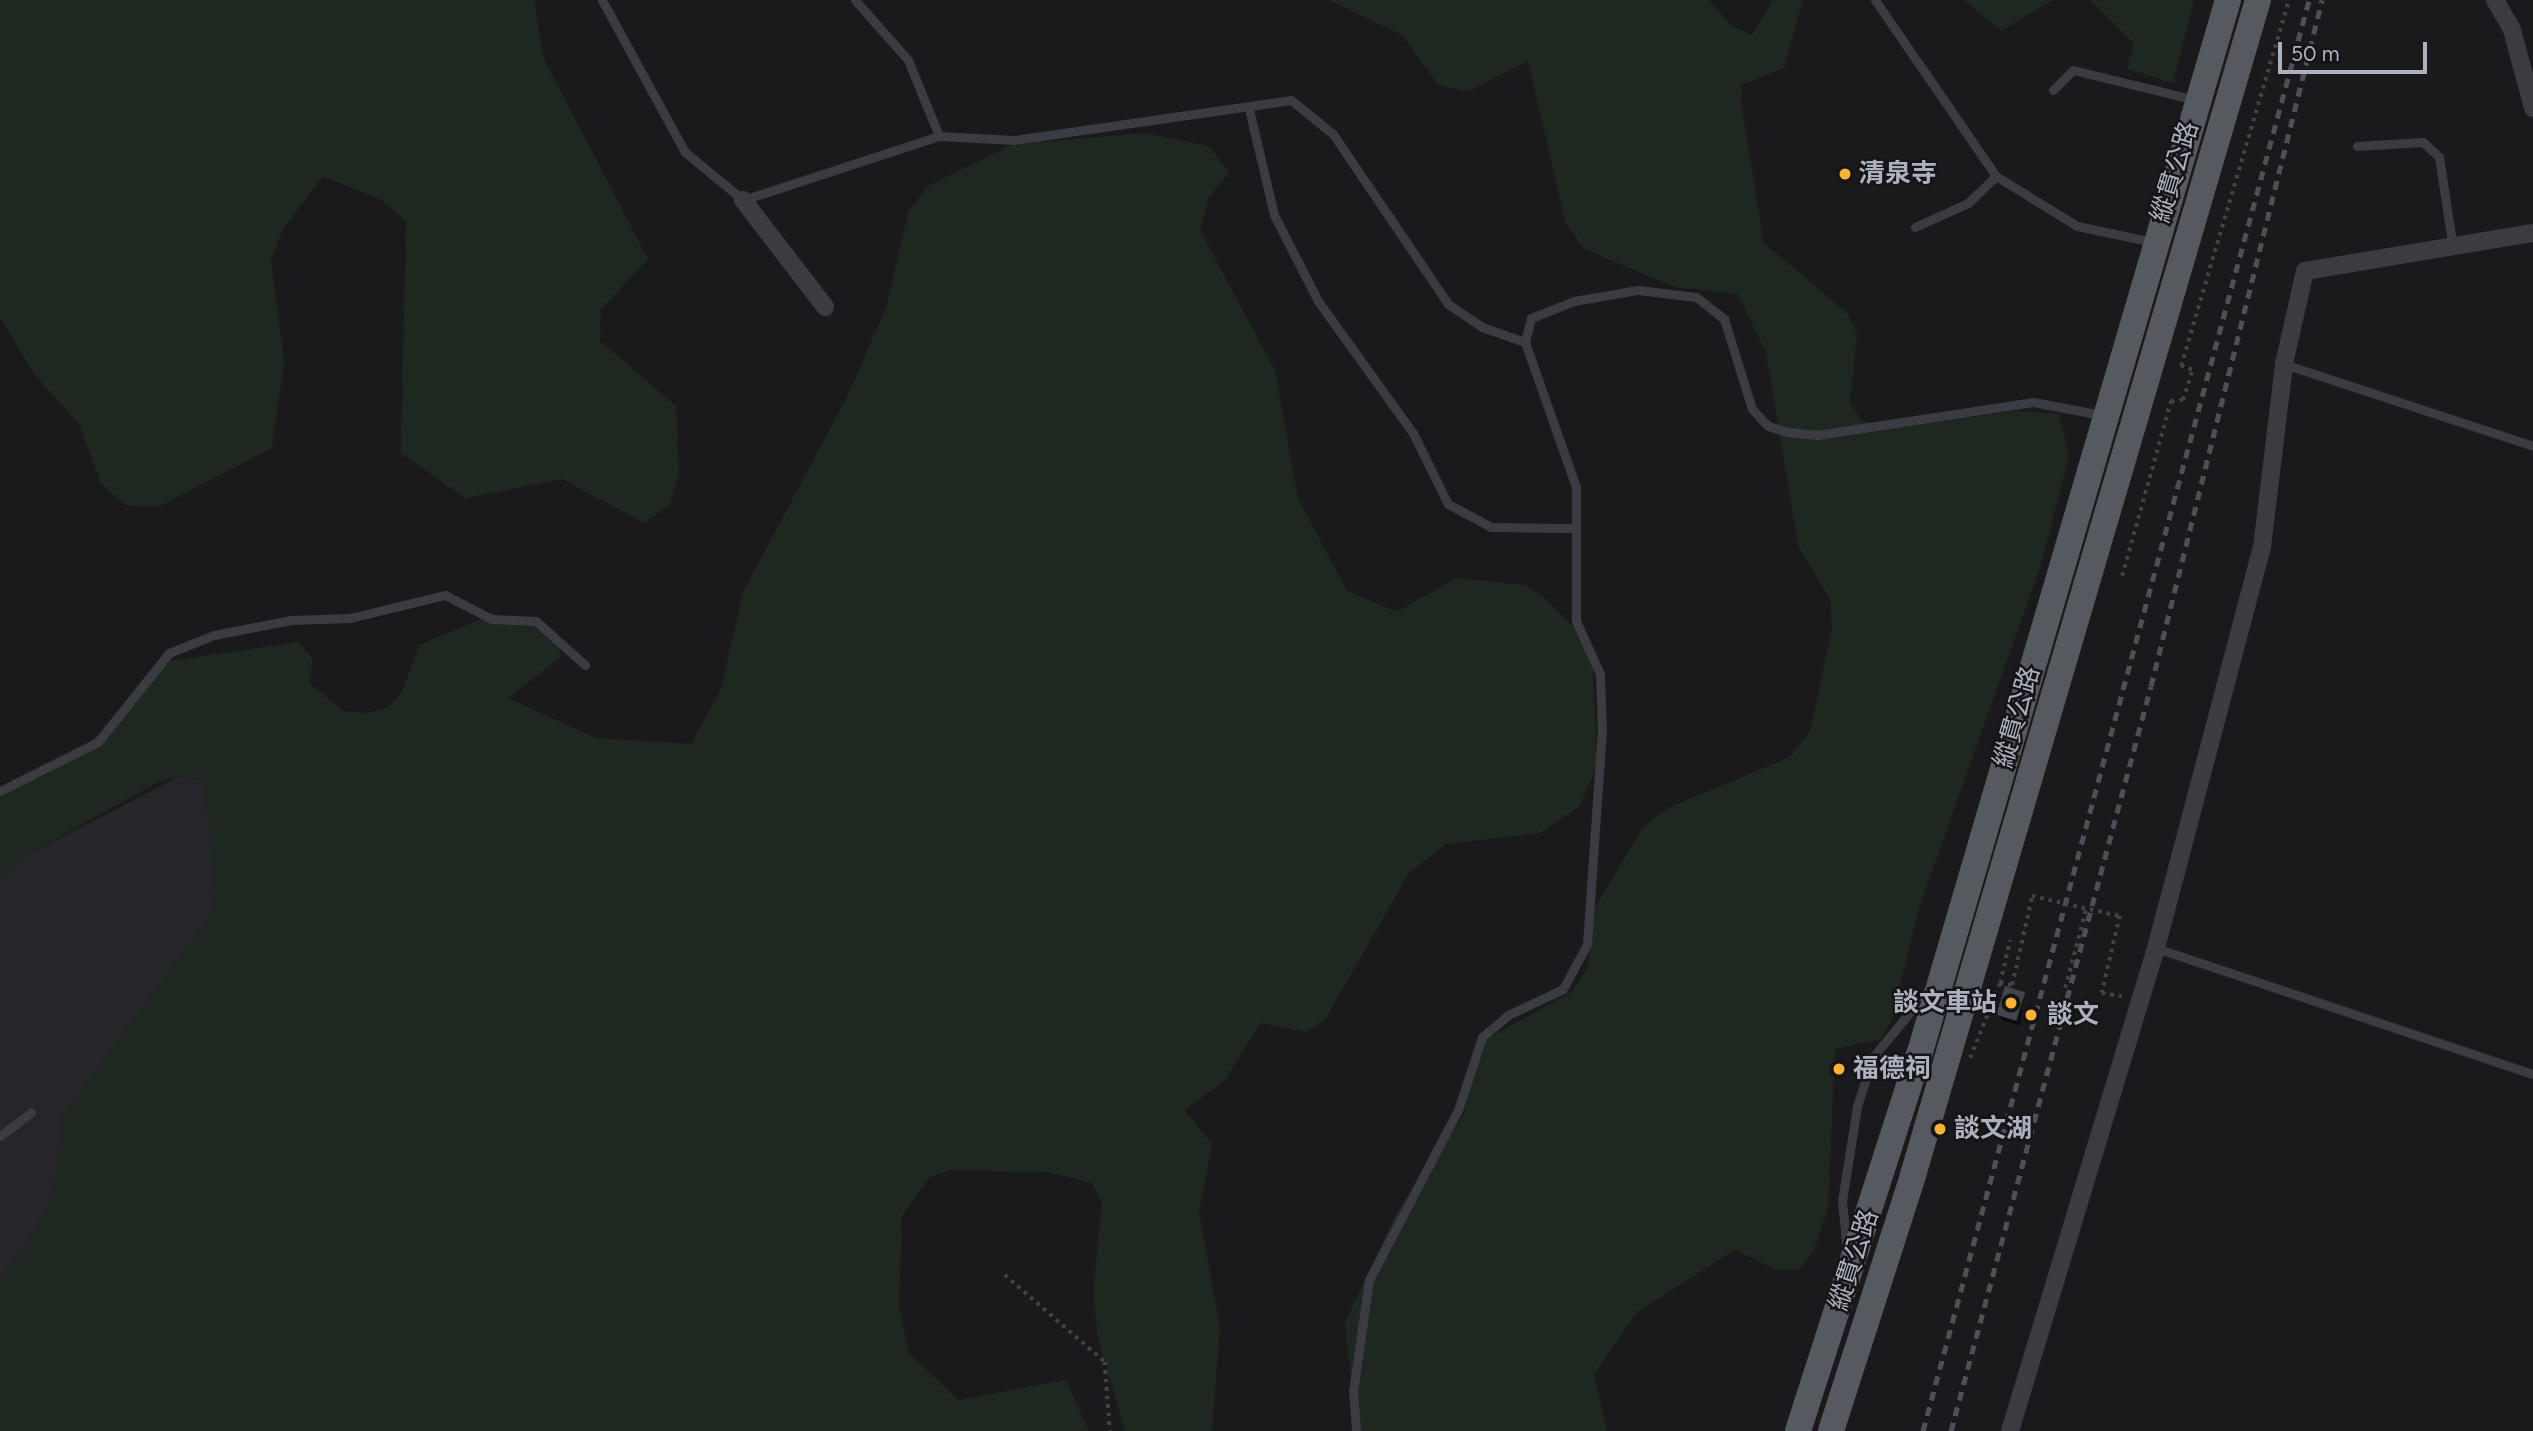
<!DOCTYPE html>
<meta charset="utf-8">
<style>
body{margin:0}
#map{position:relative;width:2533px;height:1431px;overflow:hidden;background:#1a1a1d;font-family:Figtree,"Noto Sans TC",sans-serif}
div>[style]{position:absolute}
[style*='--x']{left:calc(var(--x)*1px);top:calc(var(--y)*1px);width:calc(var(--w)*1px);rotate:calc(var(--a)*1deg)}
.built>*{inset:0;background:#26262a}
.green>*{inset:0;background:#1f2820}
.shadow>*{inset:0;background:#0007}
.building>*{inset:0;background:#44454a;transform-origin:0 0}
.path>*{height:3.5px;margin-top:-1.75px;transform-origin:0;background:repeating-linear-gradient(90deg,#414349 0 3.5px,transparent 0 8.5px)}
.service>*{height:9px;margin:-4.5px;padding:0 4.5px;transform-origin:4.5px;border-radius:4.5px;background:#3b3c42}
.minor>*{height:18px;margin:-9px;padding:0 9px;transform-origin:9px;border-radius:9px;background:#3b3c42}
.primary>*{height:26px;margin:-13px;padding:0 13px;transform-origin:13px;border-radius:13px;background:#575961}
.rail>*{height:5px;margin-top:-2.5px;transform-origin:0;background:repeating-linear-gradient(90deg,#4e5057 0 9px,transparent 0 16px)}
.path-bridge>*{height:3.5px;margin-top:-1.75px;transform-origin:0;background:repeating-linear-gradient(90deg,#414349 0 3.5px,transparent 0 8.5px)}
.dots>*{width:19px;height:19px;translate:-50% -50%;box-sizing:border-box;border:4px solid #151518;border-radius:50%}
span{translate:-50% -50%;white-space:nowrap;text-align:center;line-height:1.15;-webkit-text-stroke:5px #151518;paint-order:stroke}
.street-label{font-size:26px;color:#acb1bd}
.poi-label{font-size:26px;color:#acb1bd;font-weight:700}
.left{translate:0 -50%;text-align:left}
.right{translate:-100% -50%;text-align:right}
.scale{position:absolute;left:2278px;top:42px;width:149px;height:32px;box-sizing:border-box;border:4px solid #acb1bd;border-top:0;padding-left:9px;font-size:21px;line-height:24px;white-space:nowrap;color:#acb1bd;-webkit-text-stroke:5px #151518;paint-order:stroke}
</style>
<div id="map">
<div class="built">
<i style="clip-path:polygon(180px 776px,204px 781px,216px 895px,210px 916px,61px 1118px,54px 1194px,20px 1255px,0 1277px,0 882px,29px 854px)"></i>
</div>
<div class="green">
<i style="clip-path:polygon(0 0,534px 0,544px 59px,648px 259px,601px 309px,600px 341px,676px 406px,679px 474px,670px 504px,644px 523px,562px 479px,465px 498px,401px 453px,406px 222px,382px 200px,323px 176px,283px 229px,271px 260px,284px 360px,272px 448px,158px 507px,125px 505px,101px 483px,79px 424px,35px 375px,0 318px)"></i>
<i style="clip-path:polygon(1329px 0,1709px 0,1732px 26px,1752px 35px,1773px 0,1803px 0,1784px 68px,1741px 85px,1742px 108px,1764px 243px,1848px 314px,1857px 334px,1850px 403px,1863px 422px,1906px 426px,2015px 411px,2059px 414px,2069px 457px,2040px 568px,1919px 908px,1892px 1019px,1881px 1039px,1835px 1049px,1828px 1208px,1813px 1252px,1799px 1270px,1776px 1270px,1735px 1250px,1638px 1311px,1594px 1374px,1607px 1431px,1356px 1431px,1345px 1322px,1396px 1214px,1464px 1115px,1475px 1045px,1572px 992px,1588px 967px,1595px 907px,1644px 826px,1670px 807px,1790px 757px,1810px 731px,1832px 630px,1830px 599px,1798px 546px,1766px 353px,1738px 294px,1675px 287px,1584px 249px,1565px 221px,1528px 61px,1469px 91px,1439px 86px,1402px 35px)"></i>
<i style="clip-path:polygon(1964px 0,2053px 0,2001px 31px)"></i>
<i style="clip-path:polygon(2091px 0,2194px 0,2173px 83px,2127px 69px,2134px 44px)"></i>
<i style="clip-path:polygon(1145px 133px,1209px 146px,1229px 173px,1209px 197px,1200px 230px,1275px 371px,1298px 498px,1347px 591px,1397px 612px,1456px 578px,1524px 585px,1543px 596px,1592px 646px,1597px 764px,1580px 806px,1540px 833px,1446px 844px,1409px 873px,1326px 1018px,1307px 1032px,1261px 1023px,1224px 1081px,1185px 1110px,1212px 1144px,1199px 1212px,1220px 1327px,1212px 1431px,1125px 1431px,1098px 1338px,1093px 1292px,1102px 1203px,1092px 1183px,1048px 1172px,952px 1170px,930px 1177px,902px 1216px,899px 1306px,909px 1353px,958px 1400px,1066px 1380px,1089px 1431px,0 1431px,0 1277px,20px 1255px,54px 1194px,61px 1118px,210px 916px,216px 895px,204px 781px,180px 776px,156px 783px,29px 854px,0 882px,0 792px,44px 776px,98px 735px,156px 663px,299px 642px,313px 660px,309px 683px,344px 711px,365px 713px,388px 708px,403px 690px,419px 645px,486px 617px,548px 626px,562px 656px,508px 698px,596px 738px,691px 744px,721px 689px,743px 592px,848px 395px,887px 305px,908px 212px,928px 186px,1013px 144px)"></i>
</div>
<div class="shadow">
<i style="clip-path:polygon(2023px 993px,2021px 1026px,2003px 1021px,1999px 1014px)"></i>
</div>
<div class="building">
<i style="left:2005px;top:986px;width:21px;height:30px;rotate:17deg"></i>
</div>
<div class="path">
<i style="--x:2122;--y:576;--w:182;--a:-74.4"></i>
<i style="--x:2171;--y:401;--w:12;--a:-5"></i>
<i style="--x:2183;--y:400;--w:31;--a:-73"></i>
<i style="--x:2192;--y:370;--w:12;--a:-160"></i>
<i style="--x:2181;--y:366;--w:382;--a:-73.6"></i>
<i style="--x:2120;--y:916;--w:79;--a:103.2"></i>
<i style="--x:2102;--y:993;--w:20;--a:9"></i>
<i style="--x:2000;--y:983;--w:44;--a:-76.9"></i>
<i style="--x:2065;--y:988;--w:82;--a:-75.1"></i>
<i style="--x:1970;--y:1058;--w:81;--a:-68.2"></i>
<i style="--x:2000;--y:983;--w:12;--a:9"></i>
<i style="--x:2012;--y:985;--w:91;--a:-77.3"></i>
<i style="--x:1005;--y:1275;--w:133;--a:41"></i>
<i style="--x:1105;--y:1362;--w:69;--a:85.9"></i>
</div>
<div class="service">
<i style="--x:602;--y:0;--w:173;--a:61.4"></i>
<i style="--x:685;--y:152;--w:75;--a:39.6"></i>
<i style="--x:743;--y:200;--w:206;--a:-18.1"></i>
<i style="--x:939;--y:136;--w:75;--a:3.1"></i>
<i style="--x:1014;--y:140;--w:280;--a:-8.2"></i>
<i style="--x:1291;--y:100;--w:54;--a:39"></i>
<i style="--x:1333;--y:134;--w:205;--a:55.9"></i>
<i style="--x:1448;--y:304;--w:41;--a:34.1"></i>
<i style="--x:1482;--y:327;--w:46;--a:19.2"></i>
<i style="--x:855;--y:0;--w:80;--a:48.5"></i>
<i style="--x:908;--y:60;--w:82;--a:67.8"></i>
<i style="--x:1875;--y:0;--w:214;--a:55.5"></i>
<i style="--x:1996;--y:176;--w:95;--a:31.7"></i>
<i style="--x:2077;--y:226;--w:78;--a:11.9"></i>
<i style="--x:2053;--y:90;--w:28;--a:-45"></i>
<i style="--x:2073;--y:70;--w:127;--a:13.7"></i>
<i style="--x:1249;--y:109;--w:109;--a:76.7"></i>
<i style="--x:1274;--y:215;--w:97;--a:62.9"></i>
<i style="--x:1318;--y:301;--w:163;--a:54.3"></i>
<i style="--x:1413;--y:433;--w:79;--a:63.8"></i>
<i style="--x:1448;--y:504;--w:49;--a:28.1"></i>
<i style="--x:1491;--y:527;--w:83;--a:0.7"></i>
<i style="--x:2357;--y:146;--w:66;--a:-3.5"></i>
<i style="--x:2423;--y:142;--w:22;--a:43"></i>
<i style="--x:2439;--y:157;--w:92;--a:81.3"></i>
<i style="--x:1915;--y:227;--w:58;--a:-24.4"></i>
<i style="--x:1968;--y:203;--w:39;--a:-44"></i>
<i style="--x:2284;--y:364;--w:262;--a:18.2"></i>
<i style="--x:0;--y:791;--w:110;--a:-26.6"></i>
<i style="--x:98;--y:742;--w:114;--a:-51.4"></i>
<i style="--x:169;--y:653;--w:48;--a:-21.8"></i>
<i style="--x:214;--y:635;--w:78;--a:-11"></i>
<i style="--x:291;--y:620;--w:59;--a:-1.9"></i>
<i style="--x:350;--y:618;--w:98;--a:-13.6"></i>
<i style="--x:445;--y:595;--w:53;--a:27.1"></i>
<i style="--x:492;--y:619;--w:44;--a:2.6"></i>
<i style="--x:536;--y:621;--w:66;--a:41.9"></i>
<i style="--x:2156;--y:948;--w:397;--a:18.5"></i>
<i style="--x:0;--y:1136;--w:39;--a:-37"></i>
<i style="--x:1847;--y:1251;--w:50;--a:-95.7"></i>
<i style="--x:1842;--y:1201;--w:96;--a:-81"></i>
<i style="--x:1857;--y:1106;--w:52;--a:-71.9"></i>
<i style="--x:1873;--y:1057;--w:88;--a:-50.5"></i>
<i style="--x:1356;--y:1431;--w:39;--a:-94"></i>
<i style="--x:1353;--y:1392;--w:113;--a:-81.9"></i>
<i style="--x:1369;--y:1280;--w:192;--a:-62.4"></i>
<i style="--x:1458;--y:1110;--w:77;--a:-71.8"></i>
<i style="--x:1482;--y:1037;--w:34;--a:-40"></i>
<i style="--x:1508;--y:1015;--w:61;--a:-25.3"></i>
<i style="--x:1563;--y:989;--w:51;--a:-61.9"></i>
<i style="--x:1587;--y:944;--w:213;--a:-86"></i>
<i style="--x:1602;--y:732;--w:58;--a:-92"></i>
<i style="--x:1600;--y:674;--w:58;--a:-114.4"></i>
<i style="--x:1576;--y:621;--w:134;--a:-90"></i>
<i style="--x:1576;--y:487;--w:154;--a:-109.4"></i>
<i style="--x:1525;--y:342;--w:25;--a:-76"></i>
<i style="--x:1531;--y:318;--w:46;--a:-21.6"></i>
<i style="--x:1574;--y:301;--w:65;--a:-9.8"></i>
<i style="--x:1638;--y:290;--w:58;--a:6.9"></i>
<i style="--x:1696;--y:297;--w:36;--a:38"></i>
<i style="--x:1724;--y:319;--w:94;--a:72.7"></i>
<i style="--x:1752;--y:409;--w:23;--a:47"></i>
<i style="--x:1768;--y:426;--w:21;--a:17"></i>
<i style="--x:1788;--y:432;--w:29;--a:6"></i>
<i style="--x:1817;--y:435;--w:219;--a:-8.7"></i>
<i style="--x:2033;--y:402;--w:70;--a:10.7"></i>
</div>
<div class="minor">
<i style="--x:2495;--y:0;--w:34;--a:60"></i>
<i style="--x:2512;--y:30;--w:81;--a:74.9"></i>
<i style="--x:743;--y:200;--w:135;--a:52.5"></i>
<i style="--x:2010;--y:1431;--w:505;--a:-73.18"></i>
<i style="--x:2156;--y:948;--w:415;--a:-75.2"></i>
<i style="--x:2262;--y:547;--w:184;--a:-83.1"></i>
<i style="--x:2284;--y:364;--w:95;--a:-77.3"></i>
<i style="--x:2305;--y:271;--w:231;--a:-9.5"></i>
</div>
<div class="primary">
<i style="--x:1798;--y:1431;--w:398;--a:-72.2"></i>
<i style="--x:1920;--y:1052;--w:1096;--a:-73.68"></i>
<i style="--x:1831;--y:1431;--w:269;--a:-72.2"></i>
<i style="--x:1913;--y:1175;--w:1225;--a:-73.64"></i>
</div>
<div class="rail">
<i style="--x:1923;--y:1431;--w:1482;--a:-74.9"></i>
<i style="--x:1951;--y:1431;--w:771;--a:-74.97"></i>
<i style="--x:2151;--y:686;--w:707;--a:-76"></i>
</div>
<div class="path-bridge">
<i style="--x:2032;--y:896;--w:90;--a:12.8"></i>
</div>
<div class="dots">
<i style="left:1845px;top:174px;background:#fcb333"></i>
<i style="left:2011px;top:1003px;background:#fcb333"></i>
<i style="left:2031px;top:1015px;background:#fcb333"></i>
<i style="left:1839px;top:1069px;background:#fcb333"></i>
<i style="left:1940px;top:1129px;background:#fcb333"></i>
</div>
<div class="street-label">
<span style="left:2175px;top:172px;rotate:-73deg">縱貫公路</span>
<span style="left:2017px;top:717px;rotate:-74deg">縱貫公路</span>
<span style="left:1854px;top:1260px;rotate:-72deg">縱貫公路</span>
</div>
<div class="poi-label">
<span class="left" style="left:1859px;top:174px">清泉寺</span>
<span class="right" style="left:1997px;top:1003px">談文車站</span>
<span class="left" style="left:2047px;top:1015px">談文</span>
<span class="left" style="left:1853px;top:1069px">福德祠</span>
<span class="left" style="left:1954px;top:1129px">談文湖</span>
</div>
<div class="scale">50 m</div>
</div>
